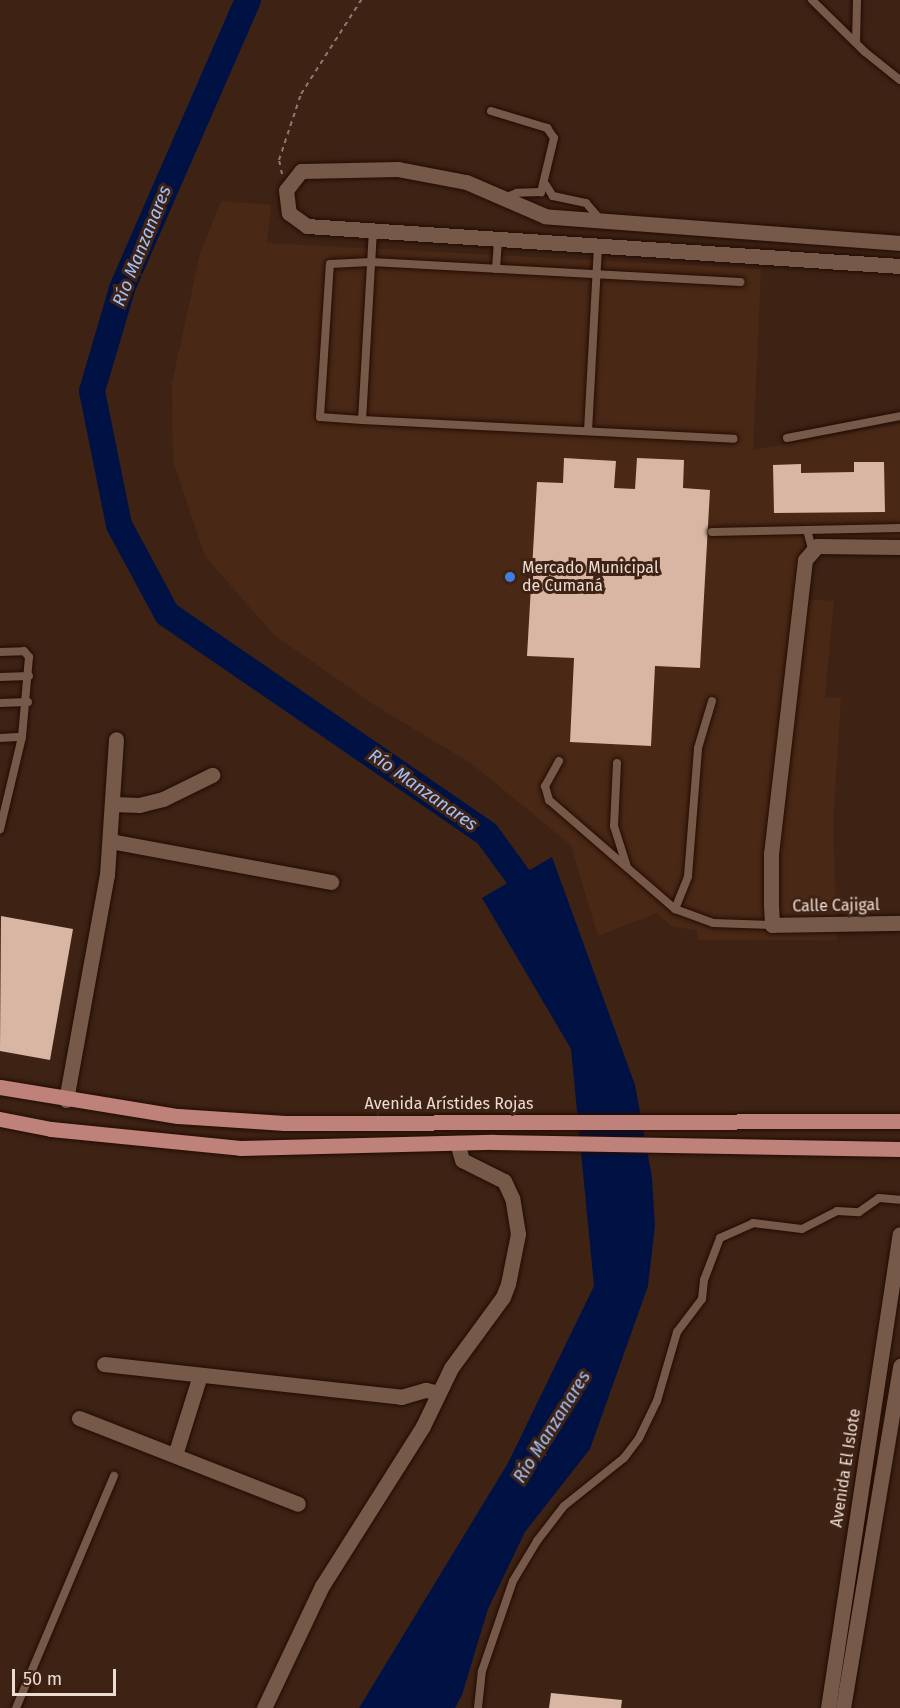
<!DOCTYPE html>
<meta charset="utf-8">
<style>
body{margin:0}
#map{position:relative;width:900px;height:1708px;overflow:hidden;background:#3e2315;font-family:"Fira Sans",sans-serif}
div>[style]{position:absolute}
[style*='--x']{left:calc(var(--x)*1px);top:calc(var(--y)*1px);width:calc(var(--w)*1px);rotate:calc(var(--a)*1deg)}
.built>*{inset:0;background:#492816}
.water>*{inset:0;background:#001243}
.river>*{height:26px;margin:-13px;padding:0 13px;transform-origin:13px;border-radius:13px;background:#001243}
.building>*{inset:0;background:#d8b6a3}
.path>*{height:2px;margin-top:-1px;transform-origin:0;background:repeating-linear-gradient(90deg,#90796d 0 4.5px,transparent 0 9px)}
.roads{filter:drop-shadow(0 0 2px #230c01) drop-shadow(0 0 2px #230c01)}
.service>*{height:8px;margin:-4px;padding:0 4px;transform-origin:4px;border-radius:4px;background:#775949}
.minor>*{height:15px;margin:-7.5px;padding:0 7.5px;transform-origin:7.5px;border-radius:7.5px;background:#775949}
.primary>*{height:15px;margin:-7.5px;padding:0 7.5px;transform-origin:7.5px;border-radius:7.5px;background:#bf827a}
.dots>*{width:16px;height:16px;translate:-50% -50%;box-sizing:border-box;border:3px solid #3e2315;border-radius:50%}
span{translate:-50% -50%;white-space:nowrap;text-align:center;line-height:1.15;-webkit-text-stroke:6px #3e2315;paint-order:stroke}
.poi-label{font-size:16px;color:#eedcd3}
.left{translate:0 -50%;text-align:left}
.street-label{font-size:16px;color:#eedcd3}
.water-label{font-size:18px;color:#a0c1fb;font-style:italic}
.scale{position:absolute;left:12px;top:1669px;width:104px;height:27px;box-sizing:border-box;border:3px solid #eedcd3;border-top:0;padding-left:8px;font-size:18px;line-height:21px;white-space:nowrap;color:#eedcd3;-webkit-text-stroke:4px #3e2315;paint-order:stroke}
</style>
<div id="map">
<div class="built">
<i style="clip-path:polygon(221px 201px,271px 205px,267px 243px,761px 269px,753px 450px,900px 424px,900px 541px,817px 541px,805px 546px,800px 553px,794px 598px,834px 601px,825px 697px,841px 698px,833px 823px,837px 940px,698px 940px,697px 930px,673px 927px,657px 913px,598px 936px,571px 845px,472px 764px,376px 706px,274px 635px,205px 556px,173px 460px,172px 383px,200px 254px)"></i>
</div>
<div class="water">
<i style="clip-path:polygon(552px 857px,635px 1085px,652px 1177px,655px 1226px,648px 1286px,590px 1449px,525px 1532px,488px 1609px,462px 1695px,455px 1708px,359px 1708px,508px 1463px,594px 1286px,571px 1049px,482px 898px)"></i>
</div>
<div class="river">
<i style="--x:248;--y:0;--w:315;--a:113.6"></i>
<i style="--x:122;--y:289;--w:106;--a:106.4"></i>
<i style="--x:92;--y:391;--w:137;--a:78.6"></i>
<i style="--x:119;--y:525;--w:101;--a:61.7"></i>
<i style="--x:167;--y:614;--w:388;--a:34.5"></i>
<i style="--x:487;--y:834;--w:87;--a:53.9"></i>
</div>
<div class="building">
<i style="clip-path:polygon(564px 458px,616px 461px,614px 488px,635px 489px,637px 458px,684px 460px,683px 488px,710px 490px,700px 668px,655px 666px,651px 746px,570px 742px,574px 658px,527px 656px,537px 482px,563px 483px)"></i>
<i style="clip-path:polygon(854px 462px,884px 462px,885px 512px,774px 513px,773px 465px,801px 464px,801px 473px,854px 472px)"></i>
<i style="clip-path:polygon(1px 916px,73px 929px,50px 1060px,0 1051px)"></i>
<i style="clip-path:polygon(551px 1693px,622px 1700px,621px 1708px,549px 1708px)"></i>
</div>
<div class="path">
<i style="--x:282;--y:174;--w:14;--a:-102"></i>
<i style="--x:279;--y:160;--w:70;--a:-71.6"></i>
<i style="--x:301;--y:94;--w:112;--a:-57.4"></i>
</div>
<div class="roads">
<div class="service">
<i style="--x:812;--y:0;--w:74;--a:44.5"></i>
<i style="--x:865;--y:52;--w:45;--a:38.7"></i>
<i style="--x:856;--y:42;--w:42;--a:-88.6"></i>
<i style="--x:491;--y:111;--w:59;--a:16.9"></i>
<i style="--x:547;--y:128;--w:12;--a:55"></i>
<i style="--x:554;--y:138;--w:56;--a:103.5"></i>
<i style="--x:541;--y:192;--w:24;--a:178"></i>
<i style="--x:517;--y:193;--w:14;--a:159"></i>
<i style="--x:546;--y:185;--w:13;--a:58"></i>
<i style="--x:553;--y:196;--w:34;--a:12"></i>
<i style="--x:586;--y:203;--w:21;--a:49"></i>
<i style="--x:373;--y:230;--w:190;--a:93.3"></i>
<i style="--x:362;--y:420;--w:372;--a:2.9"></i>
<i style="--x:496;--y:269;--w:30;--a:-86"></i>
<i style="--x:362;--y:420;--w:42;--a:-175.9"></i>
<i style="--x:320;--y:417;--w:153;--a:-86.3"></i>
<i style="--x:330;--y:264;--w:41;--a:-2.8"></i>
<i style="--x:371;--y:262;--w:370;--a:3.1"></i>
<i style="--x:588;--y:431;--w:185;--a:-86.9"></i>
<i style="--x:787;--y:438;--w:115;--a:-11"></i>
<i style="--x:807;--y:530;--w:20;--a:75"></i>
<i style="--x:712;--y:532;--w:188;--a:-1.2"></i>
<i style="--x:0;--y:652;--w:24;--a:-2"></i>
<i style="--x:24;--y:651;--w:8;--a:50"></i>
<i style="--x:29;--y:657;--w:80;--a:95"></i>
<i style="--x:22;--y:737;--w:95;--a:103.4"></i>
<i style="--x:0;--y:677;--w:29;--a:-2"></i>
<i style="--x:0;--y:703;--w:28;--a:-2"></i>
<i style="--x:0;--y:738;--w:22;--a:-3"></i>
<i style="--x:559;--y:761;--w:29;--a:119"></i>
<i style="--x:545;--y:786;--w:15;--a:74"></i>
<i style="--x:549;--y:800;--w:167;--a:40.9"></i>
<i style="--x:675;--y:909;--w:40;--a:20.2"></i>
<i style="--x:713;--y:923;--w:59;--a:1.9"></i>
<i style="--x:617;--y:763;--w:63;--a:92.7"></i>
<i style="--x:614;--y:826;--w:43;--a:72.4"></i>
<i style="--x:675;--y:909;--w:35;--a:-68"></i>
<i style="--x:688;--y:876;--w:128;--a:-85.5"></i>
<i style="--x:698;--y:748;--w:49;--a:-73.4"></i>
<i style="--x:16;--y:1708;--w:252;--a:-67.1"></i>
<i style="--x:478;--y:1708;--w:37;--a:-84"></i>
<i style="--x:482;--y:1671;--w:95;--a:-71"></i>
<i style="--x:513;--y:1581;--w:47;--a:-59"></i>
<i style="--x:537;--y:1541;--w:44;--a:-52.4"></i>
<i style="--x:564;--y:1506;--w:77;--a:-38.7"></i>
<i style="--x:624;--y:1458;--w:25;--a:-53"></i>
<i style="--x:639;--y:1438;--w:41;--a:-64.1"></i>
<i style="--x:657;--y:1401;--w:72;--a:-73.8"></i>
<i style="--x:677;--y:1332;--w:41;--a:-52.9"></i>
<i style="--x:702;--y:1299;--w:19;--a:-84"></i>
<i style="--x:704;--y:1280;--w:45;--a:-69.1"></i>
<i style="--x:720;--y:1238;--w:36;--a:-24"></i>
<i style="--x:753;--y:1223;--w:49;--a:7"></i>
<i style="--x:802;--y:1229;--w:39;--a:-27"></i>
<i style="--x:837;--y:1211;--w:22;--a:3"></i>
<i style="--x:859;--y:1212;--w:24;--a:-35"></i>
<i style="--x:879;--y:1198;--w:21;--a:5"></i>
</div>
<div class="minor">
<i style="--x:900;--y:243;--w:356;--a:-175.7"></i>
<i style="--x:545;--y:216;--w:86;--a:-156.7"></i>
<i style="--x:466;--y:182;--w:69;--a:-169.2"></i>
<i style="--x:398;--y:169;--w:97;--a:178.8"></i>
<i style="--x:301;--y:171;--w:24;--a:128"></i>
<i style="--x:286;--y:190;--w:23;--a:83"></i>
<i style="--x:289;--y:213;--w:22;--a:36"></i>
<i style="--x:307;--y:226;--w:594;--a:3.86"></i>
<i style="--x:900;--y:547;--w:83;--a:-179.3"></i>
<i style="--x:817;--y:546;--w:18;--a:131"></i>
<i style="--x:805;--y:560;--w:295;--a:96.6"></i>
<i style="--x:771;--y:853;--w:52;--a:90"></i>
<i style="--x:771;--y:905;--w:20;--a:87"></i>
<i style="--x:772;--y:925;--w:128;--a:-0.9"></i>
<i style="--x:113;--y:804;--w:26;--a:2"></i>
<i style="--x:139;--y:805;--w:25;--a:-14"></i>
<i style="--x:163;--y:799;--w:55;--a:-26.1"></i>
<i style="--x:110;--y:841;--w:225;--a:10.5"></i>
<i style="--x:66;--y:1100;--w:229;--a:-79.7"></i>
<i style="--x:107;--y:875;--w:136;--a:-86.2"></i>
<i style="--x:104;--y:1364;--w:299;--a:6.3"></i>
<i style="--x:401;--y:1397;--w:26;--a:-16"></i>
<i style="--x:426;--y:1390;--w:13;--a:13"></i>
<i style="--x:79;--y:1418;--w:235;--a:21.4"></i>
<i style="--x:175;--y:1455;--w:84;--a:-72.6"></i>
<i style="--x:264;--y:1708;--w:135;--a:-64.6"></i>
<i style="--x:322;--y:1586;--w:189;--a:-57.7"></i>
<i style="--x:423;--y:1426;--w:64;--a:-64.2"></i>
<i style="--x:451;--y:1368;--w:88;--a:-53.8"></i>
<i style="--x:503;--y:1297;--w:14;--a:-69"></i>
<i style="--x:508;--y:1284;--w:51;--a:-78.7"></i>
<i style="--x:518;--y:1234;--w:36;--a:-99"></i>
<i style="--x:512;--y:1198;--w:19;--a:-115"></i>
<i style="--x:504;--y:1181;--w:47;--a:-153.4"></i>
<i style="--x:462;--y:1160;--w:18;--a:-106"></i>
<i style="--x:828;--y:1708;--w:479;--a:-81.4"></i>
<i style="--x:843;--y:1708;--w:347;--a:-80.5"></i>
</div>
<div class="primary">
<i style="--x:0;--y:1087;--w:180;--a:9.3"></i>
<i style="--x:178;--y:1116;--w:107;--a:3.7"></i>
<i style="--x:285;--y:1123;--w:615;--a:-0.19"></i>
<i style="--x:0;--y:1119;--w:52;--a:11.1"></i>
<i style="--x:51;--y:1129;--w:190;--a:5.7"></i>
<i style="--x:240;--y:1148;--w:254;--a:-1.4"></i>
<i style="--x:494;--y:1142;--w:406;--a:1"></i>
</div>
</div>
<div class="dots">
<i style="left:510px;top:577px;background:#3f7fe0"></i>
</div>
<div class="poi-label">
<span class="left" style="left:522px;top:577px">Mercado Municipal<br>de Cumaná</span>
</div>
<div class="street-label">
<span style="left:836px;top:906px;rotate:-1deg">Calle Cajigal</span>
<span style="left:449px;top:1104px">Avenida Arístides Rojas</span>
<span style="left:846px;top:1468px;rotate:-81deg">Avenida El Islote</span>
</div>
<div class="water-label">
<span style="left:142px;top:246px;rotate:-68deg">Río Manzanares</span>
<span style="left:423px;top:790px;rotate:35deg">Río Manzanares</span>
<span style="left:552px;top:1427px;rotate:-58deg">Río Manzanares</span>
</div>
<div class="scale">50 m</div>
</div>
